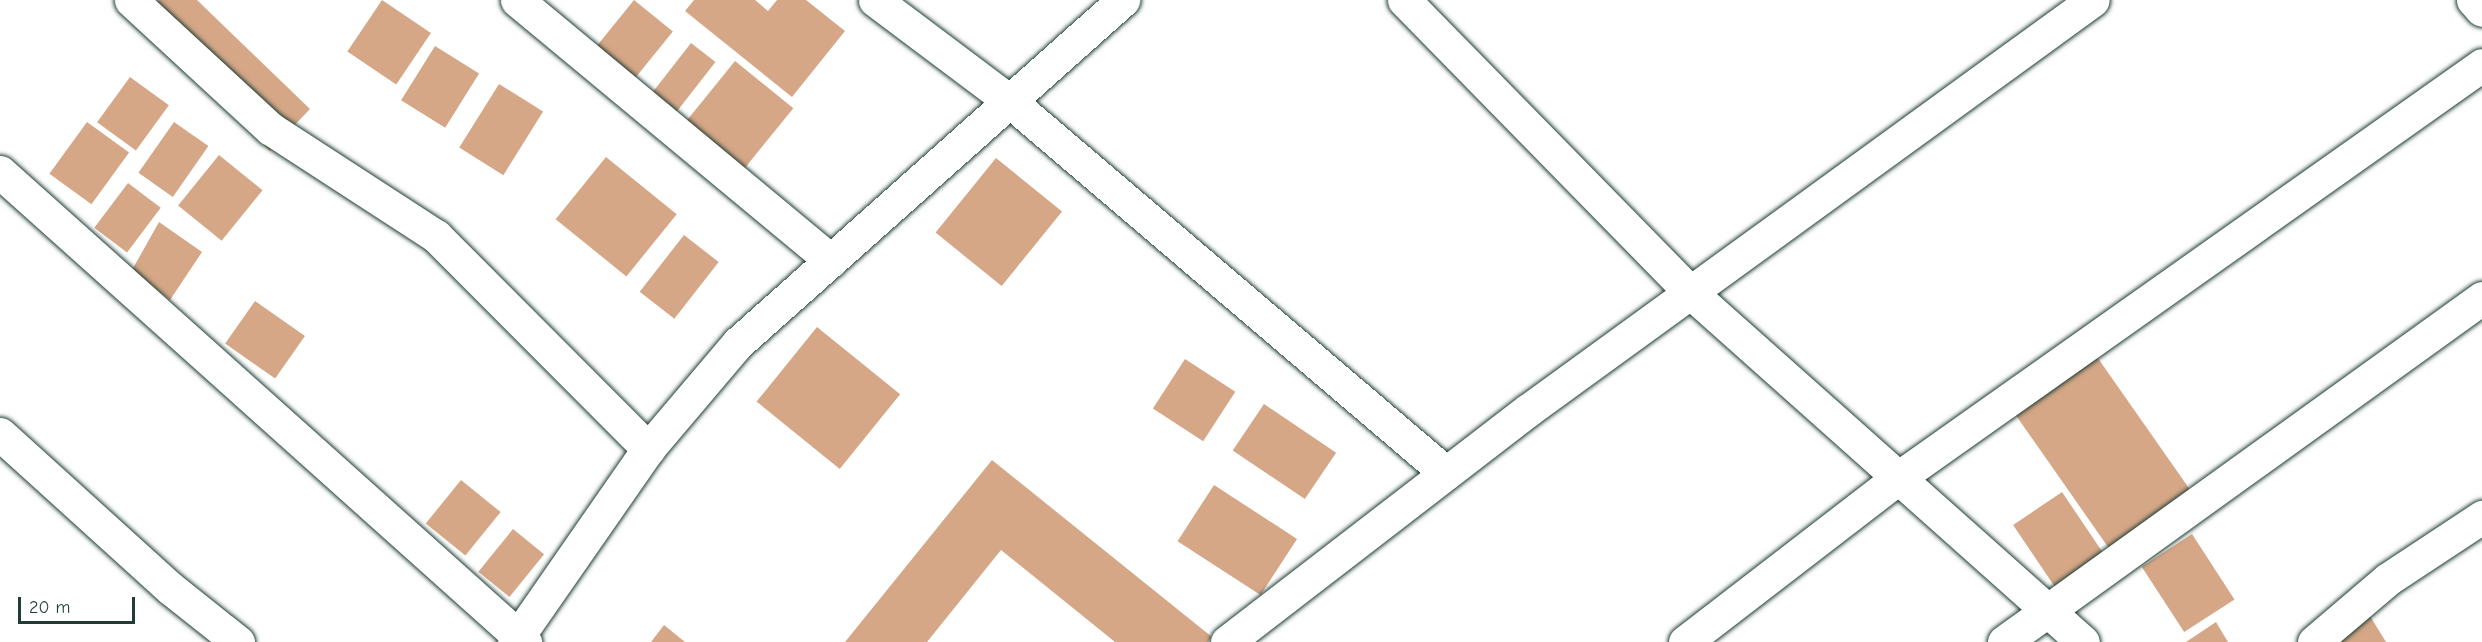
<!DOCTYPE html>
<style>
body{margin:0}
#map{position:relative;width:2482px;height:642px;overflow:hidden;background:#fff;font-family:"Comic Neue",sans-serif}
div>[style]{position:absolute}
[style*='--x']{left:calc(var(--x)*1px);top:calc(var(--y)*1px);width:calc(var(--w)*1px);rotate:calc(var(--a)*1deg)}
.building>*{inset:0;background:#d5a787;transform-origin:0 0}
.roads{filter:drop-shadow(0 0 2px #1f3d34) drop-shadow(0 0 2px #1f3d34)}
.street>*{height:33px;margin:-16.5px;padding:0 16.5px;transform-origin:16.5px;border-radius:16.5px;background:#fff}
.secondary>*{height:33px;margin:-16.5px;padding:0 16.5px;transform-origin:16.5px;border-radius:16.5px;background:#fff}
span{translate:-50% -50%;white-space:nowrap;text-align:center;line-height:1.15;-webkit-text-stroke:5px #fff;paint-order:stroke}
.scale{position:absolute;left:18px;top:597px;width:117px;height:27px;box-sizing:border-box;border:3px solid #1f3d34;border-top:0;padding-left:8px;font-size:18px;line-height:21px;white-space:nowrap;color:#1f3d34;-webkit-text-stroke:4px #fff;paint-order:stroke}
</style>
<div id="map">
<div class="building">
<i style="clip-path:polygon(159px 0,197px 0,310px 109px,270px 151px,137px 23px)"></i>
<i style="left:382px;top:0;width:59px;height:62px;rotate:34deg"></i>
<i style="left:634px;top:0;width:50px;height:65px;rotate:39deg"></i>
<i style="clip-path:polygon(694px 0,755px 0,768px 11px,777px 0,806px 0,845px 31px,792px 97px,685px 11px)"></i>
<i style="left:691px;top:43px;width:31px;height:76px;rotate:38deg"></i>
<i style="left:435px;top:46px;width:52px;height:64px;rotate:32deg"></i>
<i style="left:735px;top:61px;width:75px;height:83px;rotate:39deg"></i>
<i style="left:130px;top:77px;width:48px;height:56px;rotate:36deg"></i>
<i style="left:499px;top:84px;width:52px;height:75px;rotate:32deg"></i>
<i style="left:87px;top:122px;width:52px;height:64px;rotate:36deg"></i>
<i style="left:174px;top:122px;width:42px;height:62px;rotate:35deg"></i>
<i style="left:219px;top:155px;width:56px;height:65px;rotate:39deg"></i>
<i style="left:606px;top:157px;width:91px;height:80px;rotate:39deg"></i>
<i style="left:996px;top:158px;width:85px;height:96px;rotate:39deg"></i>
<i style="left:128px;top:183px;width:41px;height:56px;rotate:37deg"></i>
<i style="clip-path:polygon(159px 222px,202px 252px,170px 300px,132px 270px)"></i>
<i style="left:684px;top:235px;width:44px;height:72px;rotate:38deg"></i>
<i style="left:255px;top:301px;width:61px;height:52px;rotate:35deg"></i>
<i style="left:817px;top:327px;width:107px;height:96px;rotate:39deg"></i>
<i style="left:2095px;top:354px;width:167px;height:100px;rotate:55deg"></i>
<i style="left:1185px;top:359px;width:60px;height:59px;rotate:33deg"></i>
<i style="left:1264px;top:404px;width:87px;height:56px;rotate:34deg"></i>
<i style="clip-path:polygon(992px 460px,1212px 637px,1208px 642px,1115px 642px,1001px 550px,927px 642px,845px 642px)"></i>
<i style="left:461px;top:480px;width:51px;height:56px;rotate:39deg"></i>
<i style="left:1214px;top:485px;width:99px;height:67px;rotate:33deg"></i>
<i style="left:2062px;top:492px;width:76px;height:59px;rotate:56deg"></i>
<i style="left:513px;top:529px;width:40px;height:55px;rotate:39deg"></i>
<i style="left:2192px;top:534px;width:78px;height:60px;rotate:57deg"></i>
<i style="clip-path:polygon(2370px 616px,2386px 642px,2329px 642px)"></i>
<i style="clip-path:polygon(2216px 622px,2228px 642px,2186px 642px)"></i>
<i style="clip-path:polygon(664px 625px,685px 642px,651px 642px)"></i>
</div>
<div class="roads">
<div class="street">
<i style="--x:131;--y:0;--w:190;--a:42.7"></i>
<i style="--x:271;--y:129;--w:197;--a:33"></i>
<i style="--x:436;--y:236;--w:301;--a:45.1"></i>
<i style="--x:517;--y:0;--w:408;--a:39.7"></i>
<i style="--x:875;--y:0;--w:171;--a:36.9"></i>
<i style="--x:1012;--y:103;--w:570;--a:40.45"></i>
<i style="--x:1404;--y:0;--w:409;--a:45.6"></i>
<i style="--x:1690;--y:292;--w:526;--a:41.69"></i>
<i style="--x:0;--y:172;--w:705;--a:41.84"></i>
<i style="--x:0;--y:434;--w:229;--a:42.2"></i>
<i style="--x:170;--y:588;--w:87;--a:38.5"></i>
<i style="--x:1227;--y:642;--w:379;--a:-37.6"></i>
<i style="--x:1527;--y:411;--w:699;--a:-35.99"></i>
<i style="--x:1685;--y:642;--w:269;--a:-37.6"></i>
<i style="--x:1898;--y:478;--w:715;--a:-35.27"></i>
<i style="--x:2004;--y:642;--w:589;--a:-35.74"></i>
<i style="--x:2314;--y:642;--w:97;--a:-40.4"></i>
<i style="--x:2388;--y:579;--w:113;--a:-33.4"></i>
</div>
<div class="secondary">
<i style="--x:2473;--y:0;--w:13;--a:48"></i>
<i style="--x:514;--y:642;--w:235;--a:-55.2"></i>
<i style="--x:648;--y:449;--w:139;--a:-49.7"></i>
<i style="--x:738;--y:343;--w:516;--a:-41.7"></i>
</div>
</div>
<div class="scale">20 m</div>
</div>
